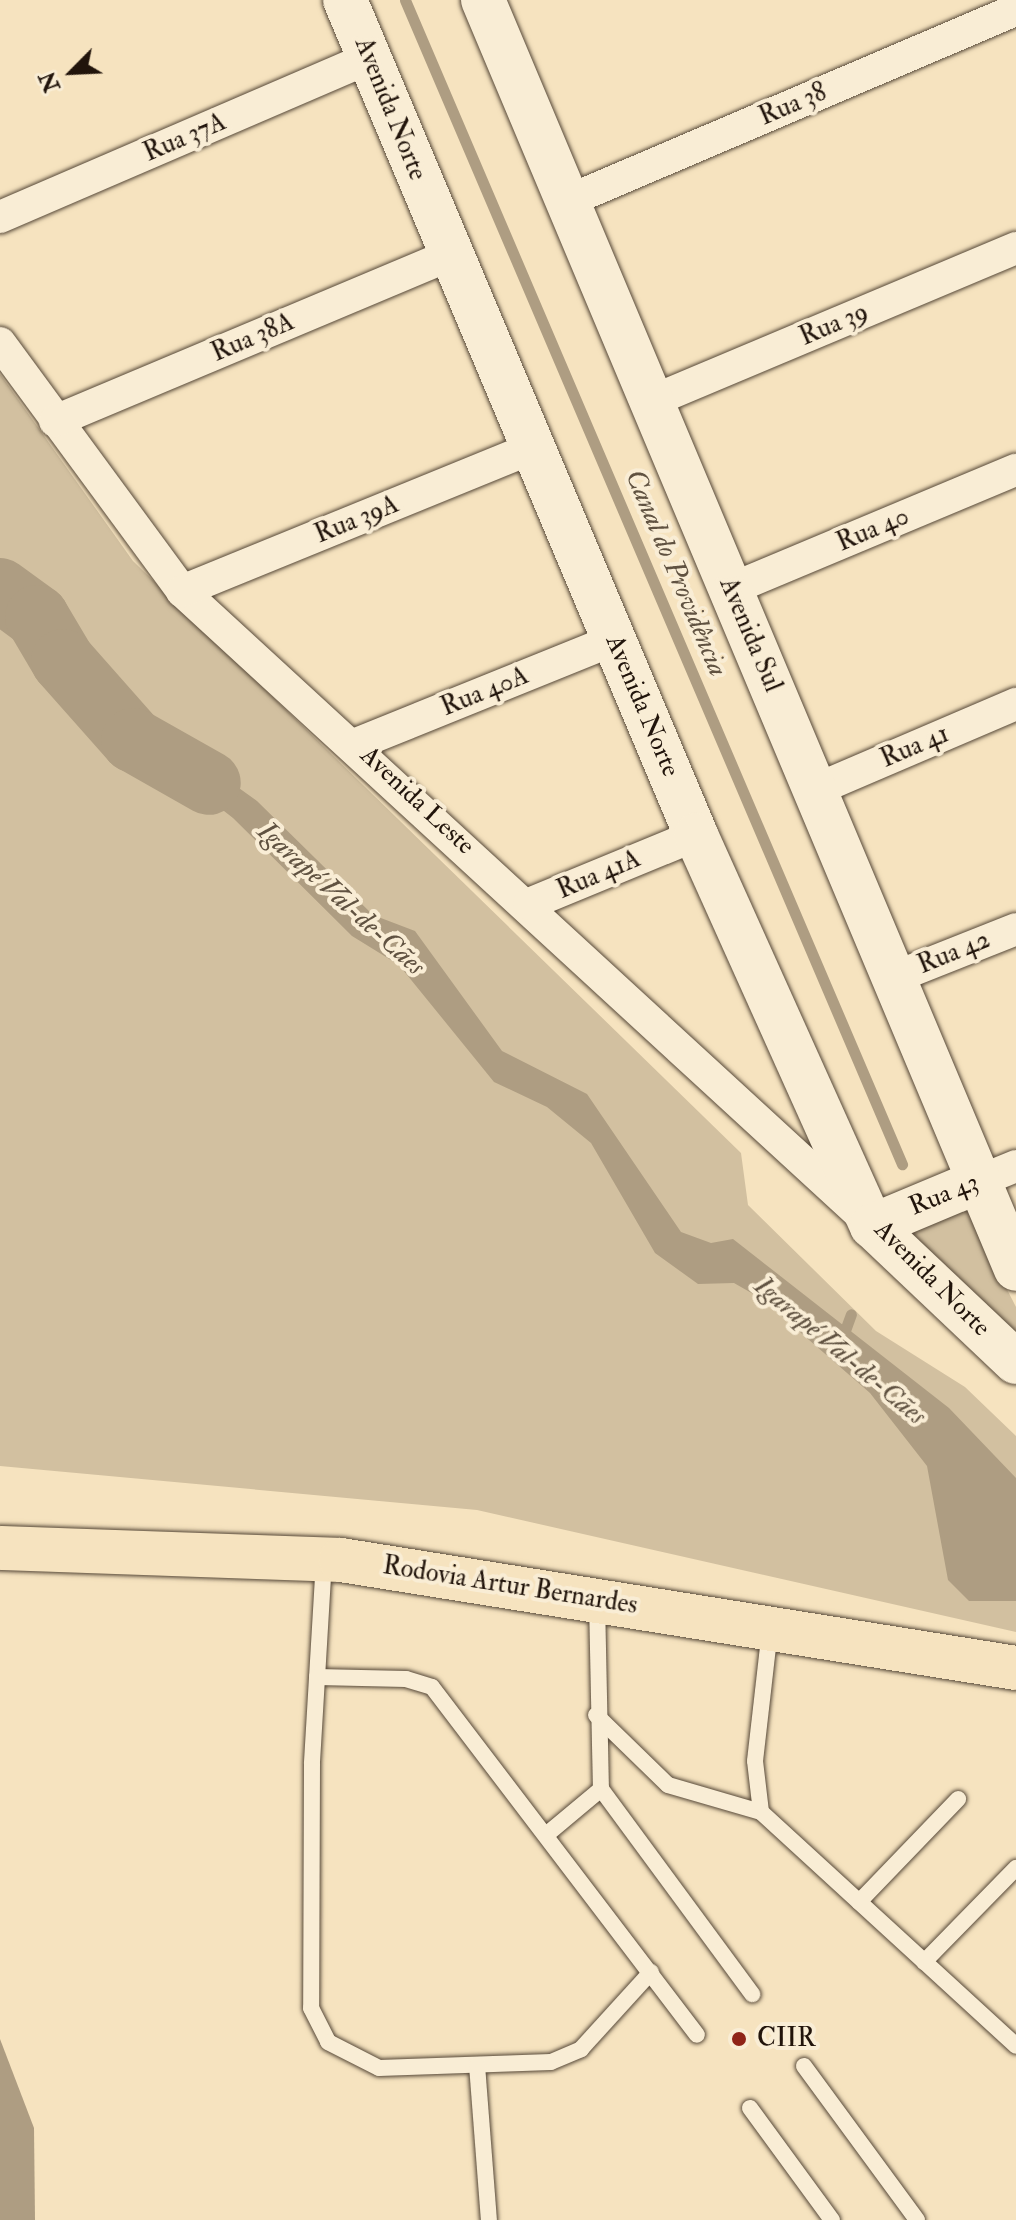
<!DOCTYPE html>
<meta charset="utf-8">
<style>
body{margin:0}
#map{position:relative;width:1016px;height:2220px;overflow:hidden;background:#f6e3bf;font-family:"IM FELL Double Pica",serif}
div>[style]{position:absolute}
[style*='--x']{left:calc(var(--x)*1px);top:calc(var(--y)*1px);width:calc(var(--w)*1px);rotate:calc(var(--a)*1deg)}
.green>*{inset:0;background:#d2c0a0}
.water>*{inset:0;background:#ae9d82}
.stream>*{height:11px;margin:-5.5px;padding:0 5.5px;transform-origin:5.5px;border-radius:5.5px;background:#ae9d82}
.river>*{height:64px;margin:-32px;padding:0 32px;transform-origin:32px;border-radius:32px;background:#ae9d82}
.roads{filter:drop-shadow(0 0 2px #564838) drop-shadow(0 0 2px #564838)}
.lane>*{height:16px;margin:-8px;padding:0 8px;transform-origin:8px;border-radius:8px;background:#f9edd5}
.street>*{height:32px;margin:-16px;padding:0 16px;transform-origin:16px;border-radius:16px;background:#f9edd5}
.secondary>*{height:44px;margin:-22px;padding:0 22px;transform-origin:22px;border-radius:22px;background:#f9edd5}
.primary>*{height:44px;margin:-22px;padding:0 22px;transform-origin:22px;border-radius:22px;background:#f6e3bf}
.dots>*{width:22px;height:22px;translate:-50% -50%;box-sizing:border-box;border:4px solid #f9edd5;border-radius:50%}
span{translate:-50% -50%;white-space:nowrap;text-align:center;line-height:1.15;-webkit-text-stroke:8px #f9edd5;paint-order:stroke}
.street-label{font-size:26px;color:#21140b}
.poi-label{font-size:26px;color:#21140b}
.left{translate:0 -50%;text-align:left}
.water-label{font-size:28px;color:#605241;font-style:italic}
.north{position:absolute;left:32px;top:32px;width:80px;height:80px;-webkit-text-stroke:6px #f9edd5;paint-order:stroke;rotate:246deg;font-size:22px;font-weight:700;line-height:32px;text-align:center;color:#21140b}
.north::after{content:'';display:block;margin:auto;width:28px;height:36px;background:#21140b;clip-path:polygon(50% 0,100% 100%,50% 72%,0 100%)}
</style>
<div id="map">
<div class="green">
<i style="clip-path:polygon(0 374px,133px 561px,741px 1153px,748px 1205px,876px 1331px,965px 1387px,1016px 1436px,1016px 1632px,477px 1510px,0 1466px)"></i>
<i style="clip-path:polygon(965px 1207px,1016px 1307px,1016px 1337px,913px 1243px,913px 1230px)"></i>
</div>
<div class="water">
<i style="clip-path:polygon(133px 740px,197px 758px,257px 801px,373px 915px,415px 931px,502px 1051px,587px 1094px,681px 1232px,711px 1243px,733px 1239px,949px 1408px,1016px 1478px,1016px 1601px,969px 1601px,948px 1580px,927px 1466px,870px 1393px,762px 1299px,734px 1283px,698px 1284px,655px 1253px,591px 1143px,547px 1107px,494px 1082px,399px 965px,352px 936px,233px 818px)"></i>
<i style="clip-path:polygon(0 2039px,34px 2128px,35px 2220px,0 2220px)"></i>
</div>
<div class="stream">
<i style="--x:405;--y:0;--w:1266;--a:66.88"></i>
<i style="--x:843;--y:1336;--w:23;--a:-70"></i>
</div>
<div class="river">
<i style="--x:0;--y:590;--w:46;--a:36.1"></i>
<i style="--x:37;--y:617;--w:51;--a:59.4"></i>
<i style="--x:63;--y:661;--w:106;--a:48.5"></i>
<i style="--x:133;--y:740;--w:87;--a:29.5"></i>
</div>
<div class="roads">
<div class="lane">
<i style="--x:324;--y:1560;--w:204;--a:93.4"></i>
<i style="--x:312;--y:1764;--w:244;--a:90.2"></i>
<i style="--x:311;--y:2008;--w:38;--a:63"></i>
<i style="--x:328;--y:2042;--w:57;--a:27"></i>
<i style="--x:379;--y:2068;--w:172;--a:-2"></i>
<i style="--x:551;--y:2062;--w:33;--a:-23"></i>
<i style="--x:581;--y:2049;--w:104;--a:-47.7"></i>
<i style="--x:597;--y:1601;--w:188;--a:88.8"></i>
<i style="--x:601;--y:1789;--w:255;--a:53.6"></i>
<i style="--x:317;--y:1677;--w:89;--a:1.3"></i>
<i style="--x:406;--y:1679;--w:27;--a:17"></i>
<i style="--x:432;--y:1687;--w:437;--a:52.7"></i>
<i style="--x:596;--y:1715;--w:100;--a:44.2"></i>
<i style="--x:668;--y:1785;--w:97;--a:16.2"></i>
<i style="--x:761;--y:1812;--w:346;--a:42.5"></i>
<i style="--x:761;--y:1812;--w:51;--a:-96.7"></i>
<i style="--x:755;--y:1761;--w:133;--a:-83.5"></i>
<i style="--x:546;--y:1835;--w:72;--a:-39.9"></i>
<i style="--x:859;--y:1902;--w:143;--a:-46.1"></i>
<i style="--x:924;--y:1962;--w:132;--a:-45.6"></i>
<i style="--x:477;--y:2065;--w:155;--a:85.6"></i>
<i style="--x:804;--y:2066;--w:191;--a:53.7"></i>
<i style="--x:750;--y:2108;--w:139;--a:53.8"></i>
</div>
<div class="street">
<i style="--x:570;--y:200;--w:485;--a:-23.1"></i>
<i style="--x:0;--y:217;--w:403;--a:-23.3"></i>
<i style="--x:0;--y:343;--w:308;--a:53.7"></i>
<i style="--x:182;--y:591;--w:922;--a:42.58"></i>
<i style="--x:652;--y:401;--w:395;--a:-22.8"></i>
<i style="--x:55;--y:421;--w:428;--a:-22.8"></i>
<i style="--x:731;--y:589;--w:309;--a:-22.7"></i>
<i style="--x:182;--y:591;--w:379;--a:-22.2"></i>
<i style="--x:356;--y:744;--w:277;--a:-22"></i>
<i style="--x:815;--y:790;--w:219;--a:-23.2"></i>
<i style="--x:529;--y:904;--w:181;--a:-22.4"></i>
<i style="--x:893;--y:978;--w:132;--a:-21.7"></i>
<i style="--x:977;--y:1182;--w:42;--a:-22.3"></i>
</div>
<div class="secondary">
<i style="--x:345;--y:0;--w:906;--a:67.2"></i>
<i style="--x:696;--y:835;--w:429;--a:65.8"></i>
<i style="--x:872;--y:1226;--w:198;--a:43.4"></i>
<i style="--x:483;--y:0;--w:1376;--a:67.22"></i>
<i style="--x:872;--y:1226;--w:114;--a:-22.7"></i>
</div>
<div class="primary">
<i style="--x:0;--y:1548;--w:341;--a:2"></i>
<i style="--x:341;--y:1560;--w:684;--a:9.09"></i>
</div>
</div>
<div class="dots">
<i style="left:739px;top:2039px;background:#8f2418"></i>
</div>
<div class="street-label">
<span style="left:793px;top:105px;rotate:-23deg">Rua 38</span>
<span style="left:390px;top:109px;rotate:68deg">Avenida Norte</span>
<span style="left:185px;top:138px;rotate:-23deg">Rua 37A</span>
<span style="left:834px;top:325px;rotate:-23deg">Rua 39</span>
<span style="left:253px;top:338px;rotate:-23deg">Rua 38A</span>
<span style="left:357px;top:520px;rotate:-22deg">Rua 39A</span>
<span style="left:873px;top:530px;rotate:-23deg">Rua 40</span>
<span style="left:750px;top:635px;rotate:67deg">Avenida Sul</span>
<span style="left:485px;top:692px;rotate:-22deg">Rua 40A</span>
<span style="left:642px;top:706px;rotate:67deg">Avenida Norte</span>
<span style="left:915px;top:747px;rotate:-23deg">Rua 41</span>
<span style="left:417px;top:801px;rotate:43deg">Avenida Leste</span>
<span style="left:599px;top:875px;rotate:-23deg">Rua 41A</span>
<span style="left:954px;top:953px;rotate:-22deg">Rua 42</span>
<span style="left:944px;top:1195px;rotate:-22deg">Rua 43</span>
<span style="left:932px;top:1279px;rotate:45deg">Avenida Norte</span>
<span style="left:510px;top:1586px;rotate:9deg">Rodovia Artur Bernardes</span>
</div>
<div class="poi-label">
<span class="left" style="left:757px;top:2039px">CIIR</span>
</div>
<div class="water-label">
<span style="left:676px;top:573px;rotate:67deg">Canal do Providência</span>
<span style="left:341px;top:899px;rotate:42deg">Igarapé Val-de-Cães</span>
<span style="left:840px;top:1351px;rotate:40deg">Igarapé Val-de-Cães</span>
</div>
<div class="north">N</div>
</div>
